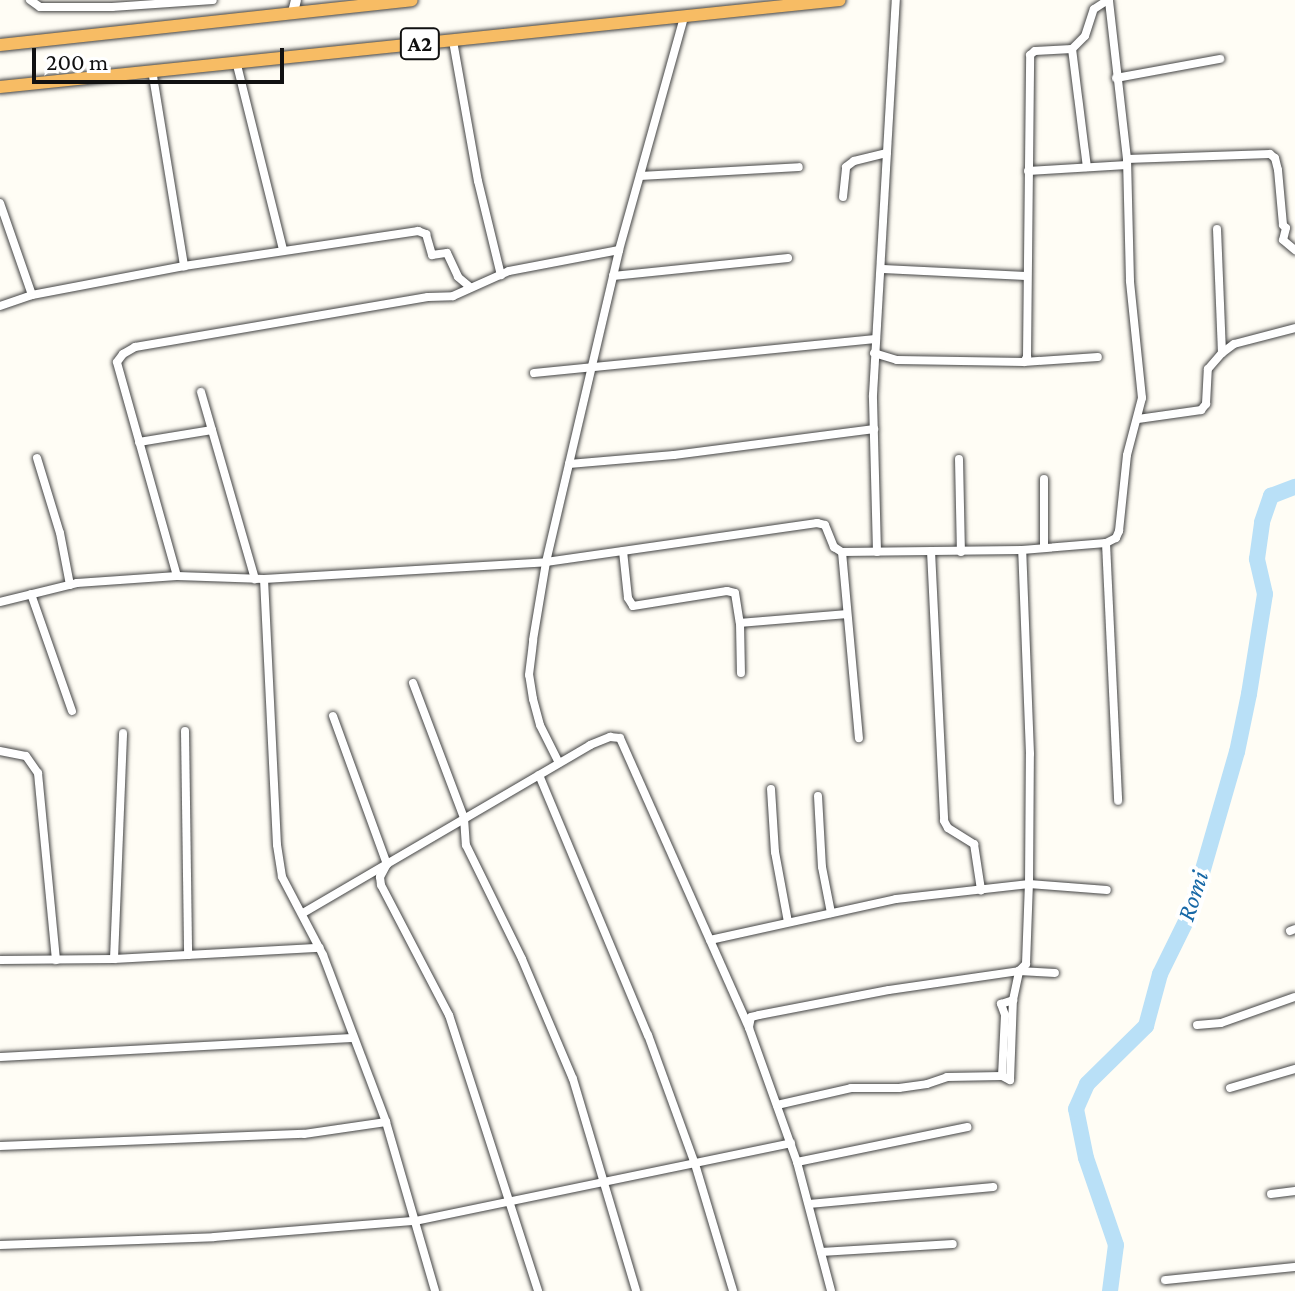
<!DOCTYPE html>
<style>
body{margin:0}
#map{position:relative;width:1295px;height:1291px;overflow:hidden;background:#fffdf5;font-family:"Crimson Pro",serif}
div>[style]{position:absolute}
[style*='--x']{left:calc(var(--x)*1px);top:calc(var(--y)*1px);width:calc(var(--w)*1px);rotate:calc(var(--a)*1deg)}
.river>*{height:16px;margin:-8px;padding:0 8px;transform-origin:8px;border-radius:8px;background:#b9e0f7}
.roads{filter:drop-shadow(0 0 2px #444) drop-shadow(0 0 2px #444)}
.minor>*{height:8px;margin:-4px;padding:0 4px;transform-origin:4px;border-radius:4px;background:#fff}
.tertiary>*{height:10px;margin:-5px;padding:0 5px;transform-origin:5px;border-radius:5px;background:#fff}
.trunk>*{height:12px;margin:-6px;padding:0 6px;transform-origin:6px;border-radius:6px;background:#f7bc64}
span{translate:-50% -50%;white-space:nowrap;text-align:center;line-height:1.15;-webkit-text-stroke:8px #fff;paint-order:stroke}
.shield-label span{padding:2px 6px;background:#fff;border:2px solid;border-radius:6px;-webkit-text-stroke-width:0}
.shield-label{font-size:22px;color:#111;font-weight:700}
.water-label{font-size:26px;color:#1768a6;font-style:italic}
.scale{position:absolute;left:32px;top:48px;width:252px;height:36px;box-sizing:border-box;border:4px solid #111;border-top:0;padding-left:10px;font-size:24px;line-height:28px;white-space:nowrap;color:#111;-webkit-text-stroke:6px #fff;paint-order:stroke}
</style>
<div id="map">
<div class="river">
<i style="--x:1110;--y:1291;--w:46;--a:-82.6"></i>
<i style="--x:1116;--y:1245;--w:92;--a:-109"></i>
<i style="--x:1086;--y:1158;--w:50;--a:-101.5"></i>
<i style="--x:1076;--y:1109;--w:27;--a:-66"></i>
<i style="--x:1087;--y:1084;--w:83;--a:-44.5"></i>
<i style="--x:1146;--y:1026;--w:54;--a:-74.9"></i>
<i style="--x:1160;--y:974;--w:70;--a:-63.8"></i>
<i style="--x:1191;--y:911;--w:166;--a:-73.9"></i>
<i style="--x:1237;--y:752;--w:59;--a:-78.3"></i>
<i style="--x:1249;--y:694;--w:101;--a:-80.9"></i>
<i style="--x:1265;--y:594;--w:36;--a:-103"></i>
<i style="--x:1257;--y:559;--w:37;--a:-82"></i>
<i style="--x:1262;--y:522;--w:28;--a:-71"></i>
<i style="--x:1271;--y:496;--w:26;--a:-21"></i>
</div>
<div class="roads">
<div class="minor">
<i style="--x:30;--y:0;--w:12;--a:35"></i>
<i style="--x:40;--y:7;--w:72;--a:0"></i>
<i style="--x:112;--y:7;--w:101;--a:-4"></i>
<i style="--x:453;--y:41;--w:142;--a:79.9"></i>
<i style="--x:478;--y:181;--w:97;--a:76.3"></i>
<i style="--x:1072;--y:49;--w:119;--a:82.8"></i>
<i style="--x:236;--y:61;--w:195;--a:76"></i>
<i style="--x:152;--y:70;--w:199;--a:80.7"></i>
<i style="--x:1116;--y:78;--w:106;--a:-10.4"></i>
<i style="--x:1127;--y:159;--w:143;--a:-2"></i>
<i style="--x:1270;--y:154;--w:6;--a:39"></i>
<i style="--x:1275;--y:158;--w:12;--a:76"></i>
<i style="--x:1278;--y:170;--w:55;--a:84.8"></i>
<i style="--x:1283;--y:225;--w:4;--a:45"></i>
<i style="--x:1286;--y:228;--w:12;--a:104"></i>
<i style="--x:1283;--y:240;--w:16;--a:40"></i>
<i style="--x:1028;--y:171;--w:99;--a:-3.5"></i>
<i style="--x:640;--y:176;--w:159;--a:-3.2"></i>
<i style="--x:843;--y:197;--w:30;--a:-84"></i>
<i style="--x:846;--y:167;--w:10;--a:-37"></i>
<i style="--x:854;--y:161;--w:34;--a:-14"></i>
<i style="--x:0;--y:203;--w:97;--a:70.8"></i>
<i style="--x:1217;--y:229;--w:124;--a:87.7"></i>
<i style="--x:883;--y:269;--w:143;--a:2.8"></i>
<i style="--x:613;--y:276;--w:176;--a:-5.9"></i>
<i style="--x:0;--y:306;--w:34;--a:-19"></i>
<i style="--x:32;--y:295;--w:155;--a:-10.8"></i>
<i style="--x:184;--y:266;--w:237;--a:-8.5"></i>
<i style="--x:418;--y:231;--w:9;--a:21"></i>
<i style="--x:426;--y:234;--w:22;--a:74"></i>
<i style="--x:432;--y:255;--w:15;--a:-8"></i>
<i style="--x:447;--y:253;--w:26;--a:65"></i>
<i style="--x:458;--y:277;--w:16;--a:40"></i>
<i style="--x:874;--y:353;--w:24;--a:17"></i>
<i style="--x:897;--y:360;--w:127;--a:0.9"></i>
<i style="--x:1024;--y:362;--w:6;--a:-59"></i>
<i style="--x:1027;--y:357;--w:302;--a:-89.4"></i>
<i style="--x:1030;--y:55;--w:6;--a:-39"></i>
<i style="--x:1035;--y:51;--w:37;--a:-3"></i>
<i style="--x:1072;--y:49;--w:18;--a:-45"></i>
<i style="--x:1085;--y:36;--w:28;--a:-72"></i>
<i style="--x:1094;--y:9;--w:17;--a:-33"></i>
<i style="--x:1024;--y:362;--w:74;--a:-3.9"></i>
<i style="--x:534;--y:373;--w:343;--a:-5.7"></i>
<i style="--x:201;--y:392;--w:195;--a:73.9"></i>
<i style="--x:1138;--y:419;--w:64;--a:-8.1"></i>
<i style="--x:1201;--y:410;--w:8;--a:-50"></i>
<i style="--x:1206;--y:404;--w:35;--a:-87"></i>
<i style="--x:1208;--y:369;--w:21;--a:-49"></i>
<i style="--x:1222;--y:353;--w:15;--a:-37"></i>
<i style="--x:1234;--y:344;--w:63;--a:-14.7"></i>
<i style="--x:139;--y:442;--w:74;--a:-9.3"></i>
<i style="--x:37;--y:458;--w:78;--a:73"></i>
<i style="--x:60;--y:533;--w:53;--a:79.1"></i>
<i style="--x:959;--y:459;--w:93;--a:88.8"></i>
<i style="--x:569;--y:464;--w:105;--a:-4.9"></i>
<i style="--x:674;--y:455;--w:202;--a:-7.4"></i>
<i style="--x:1044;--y:479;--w:67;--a:90"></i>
<i style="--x:1106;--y:543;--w:258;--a:87.3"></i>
<i style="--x:623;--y:551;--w:47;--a:83.9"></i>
<i style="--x:628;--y:598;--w:9;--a:58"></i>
<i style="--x:633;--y:606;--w:95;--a:-9.1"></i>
<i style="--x:727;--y:591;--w:8;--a:14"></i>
<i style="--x:735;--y:593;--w:30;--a:81"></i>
<i style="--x:740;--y:623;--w:50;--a:88.9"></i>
<i style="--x:931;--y:551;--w:270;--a:87.2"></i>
<i style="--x:944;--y:821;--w:8;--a:60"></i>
<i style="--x:948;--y:828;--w:31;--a:32"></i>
<i style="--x:974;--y:844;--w:47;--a:81.3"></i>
<i style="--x:842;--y:552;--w:187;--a:84.8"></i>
<i style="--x:877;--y:552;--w:157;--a:-91.5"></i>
<i style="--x:873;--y:395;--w:396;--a:-86.7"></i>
<i style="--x:177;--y:576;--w:222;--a:-105.7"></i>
<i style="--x:117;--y:362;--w:10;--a:-53"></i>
<i style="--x:123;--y:354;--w:14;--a:-30"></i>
<i style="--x:135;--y:347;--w:297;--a:-9.7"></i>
<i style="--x:428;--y:297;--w:25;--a:-2"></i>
<i style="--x:453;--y:296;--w:61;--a:-24.1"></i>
<i style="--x:509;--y:271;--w:112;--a:-10.8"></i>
<i style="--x:264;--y:579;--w:266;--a:87.2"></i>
<i style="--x:277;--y:845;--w:32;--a:81"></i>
<i style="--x:282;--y:877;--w:88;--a:62.3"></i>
<i style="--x:323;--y:955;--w:178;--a:69.3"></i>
<i style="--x:386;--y:1122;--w:176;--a:73.8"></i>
<i style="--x:31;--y:594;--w:124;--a:70.7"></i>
<i style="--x:0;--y:602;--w:79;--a:-13.9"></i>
<i style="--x:77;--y:583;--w:100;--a:-4"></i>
<i style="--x:177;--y:576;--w:87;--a:2"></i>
<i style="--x:264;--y:579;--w:283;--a:-3.4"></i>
<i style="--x:546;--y:562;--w:274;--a:-8.2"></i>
<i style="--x:817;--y:523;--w:8;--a:14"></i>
<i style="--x:825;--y:525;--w:24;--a:68"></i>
<i style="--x:834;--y:547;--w:9;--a:32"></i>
<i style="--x:842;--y:552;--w:180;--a:-0.6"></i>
<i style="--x:1022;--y:550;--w:84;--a:-4.8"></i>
<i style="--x:1106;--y:543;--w:11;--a:-27"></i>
<i style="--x:1116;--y:538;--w:8;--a:-67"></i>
<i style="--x:1119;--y:531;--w:76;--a:-84"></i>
<i style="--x:1127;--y:455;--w:59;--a:-75.3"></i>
<i style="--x:1142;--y:398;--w:118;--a:-95.9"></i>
<i style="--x:1130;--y:281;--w:122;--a:-91.4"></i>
<i style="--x:1127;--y:159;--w:160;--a:-96.5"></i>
<i style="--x:740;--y:623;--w:107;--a:-4.8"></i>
<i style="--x:413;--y:683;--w:144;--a:69.3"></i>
<i style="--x:464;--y:818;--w:27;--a:86"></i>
<i style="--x:466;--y:845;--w:127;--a:63.8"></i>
<i style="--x:522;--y:959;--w:130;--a:67"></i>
<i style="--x:573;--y:1079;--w:221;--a:73.4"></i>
<i style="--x:333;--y:716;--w:158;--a:70"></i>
<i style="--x:387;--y:864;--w:15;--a:118"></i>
<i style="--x:380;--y:877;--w:8;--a:83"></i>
<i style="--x:381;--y:885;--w:147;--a:62.4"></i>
<i style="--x:449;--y:1015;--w:290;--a:72.1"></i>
<i style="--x:185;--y:731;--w:224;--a:89.2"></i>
<i style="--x:0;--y:751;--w:26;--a:11"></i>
<i style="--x:26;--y:756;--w:21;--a:55"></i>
<i style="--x:38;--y:773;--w:188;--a:84.5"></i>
<i style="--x:559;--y:763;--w:42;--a:-116.6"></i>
<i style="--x:540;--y:725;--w:27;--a:-105"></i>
<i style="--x:533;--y:699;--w:24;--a:-99"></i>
<i style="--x:529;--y:675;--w:35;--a:-83"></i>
<i style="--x:533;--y:640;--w:79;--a:-80.5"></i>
<i style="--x:546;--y:562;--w:320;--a:-76.8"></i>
<i style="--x:619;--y:250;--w:242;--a:-74.4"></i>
<i style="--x:539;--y:775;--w:282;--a:67.3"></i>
<i style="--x:648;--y:1035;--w:137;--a:70"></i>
<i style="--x:695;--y:1164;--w:133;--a:73.3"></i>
<i style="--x:771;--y:789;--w:63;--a:86.4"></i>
<i style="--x:775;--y:852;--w:71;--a:79.5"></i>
<i style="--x:818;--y:796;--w:71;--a:86.8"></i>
<i style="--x:822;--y:867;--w:47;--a:78.9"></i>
<i style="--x:303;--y:913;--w:333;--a:-30.3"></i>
<i style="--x:590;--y:745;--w:22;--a:-22"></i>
<i style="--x:610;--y:737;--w:10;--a:6"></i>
<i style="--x:620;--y:738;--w:317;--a:66"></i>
<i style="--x:749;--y:1028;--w:142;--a:70.3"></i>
<i style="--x:797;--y:1162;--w:133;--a:75.2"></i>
<i style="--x:1290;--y:931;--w:5;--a:-22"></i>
<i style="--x:710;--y:940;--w:190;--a:-12.4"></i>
<i style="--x:896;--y:899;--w:134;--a:-6.4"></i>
<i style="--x:1029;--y:884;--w:78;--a:4.4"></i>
<i style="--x:114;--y:959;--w:226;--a:-87.7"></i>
<i style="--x:0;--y:960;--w:114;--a:-0.5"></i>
<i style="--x:114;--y:959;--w:206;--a:-3.1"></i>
<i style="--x:1197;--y:1025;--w:24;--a:-5"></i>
<i style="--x:1221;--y:1023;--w:78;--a:-19.4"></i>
<i style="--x:749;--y:1027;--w:10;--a:-79"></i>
<i style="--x:751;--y:1017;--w:8;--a:-14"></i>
<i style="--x:759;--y:1015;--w:132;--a:-10.9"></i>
<i style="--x:889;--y:990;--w:131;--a:-8.3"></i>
<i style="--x:1019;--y:971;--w:36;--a:3"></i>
<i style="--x:0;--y:1057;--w:353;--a:-3.1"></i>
<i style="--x:1002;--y:1076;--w:61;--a:-87.2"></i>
<i style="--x:1005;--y:1015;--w:12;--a:-110"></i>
<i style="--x:1001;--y:1004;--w:13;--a:-18"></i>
<i style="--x:1013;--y:1000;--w:30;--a:-78"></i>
<i style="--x:1019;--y:971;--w:10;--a:-45"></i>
<i style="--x:1026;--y:964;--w:80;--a:-87.9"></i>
<i style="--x:1029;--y:884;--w:130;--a:-89.6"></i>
<i style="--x:1030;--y:754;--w:204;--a:-92.2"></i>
<i style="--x:1230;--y:1088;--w:68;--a:-16.3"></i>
<i style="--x:777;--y:1105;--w:76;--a:-12.9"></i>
<i style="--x:851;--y:1088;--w:48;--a:0"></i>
<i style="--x:899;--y:1088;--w:28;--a:-8"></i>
<i style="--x:927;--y:1084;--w:21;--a:-19"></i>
<i style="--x:947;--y:1077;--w:55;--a:-1"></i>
<i style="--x:1002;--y:1076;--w:9;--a:27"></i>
<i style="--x:1010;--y:1080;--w:80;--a:-87.9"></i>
<i style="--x:0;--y:1146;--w:304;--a:-2.3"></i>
<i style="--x:304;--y:1134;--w:83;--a:-8.3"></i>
<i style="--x:797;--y:1162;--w:174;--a:-11.6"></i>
<i style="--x:1271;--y:1194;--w:24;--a:-7"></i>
<i style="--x:809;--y:1204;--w:185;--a:-5.3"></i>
<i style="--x:0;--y:1245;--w:214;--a:-2.1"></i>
<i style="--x:214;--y:1237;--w:202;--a:-4.6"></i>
<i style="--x:415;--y:1221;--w:384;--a:-11.7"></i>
<i style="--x:821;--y:1252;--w:132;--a:-3.5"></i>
<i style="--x:1165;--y:1280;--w:131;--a:-5.7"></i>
</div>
<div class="tertiary">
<i style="--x:293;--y:12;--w:12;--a:-76"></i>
</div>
<div class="trunk">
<i style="--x:0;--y:45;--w:414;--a:-6.2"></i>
<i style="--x:0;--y:87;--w:844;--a:-5.91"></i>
</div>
</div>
<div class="shield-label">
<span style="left:420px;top:44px">A2</span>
</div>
<div class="water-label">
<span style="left:1193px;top:896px;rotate:-72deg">Romi</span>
</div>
<div class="scale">200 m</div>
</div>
